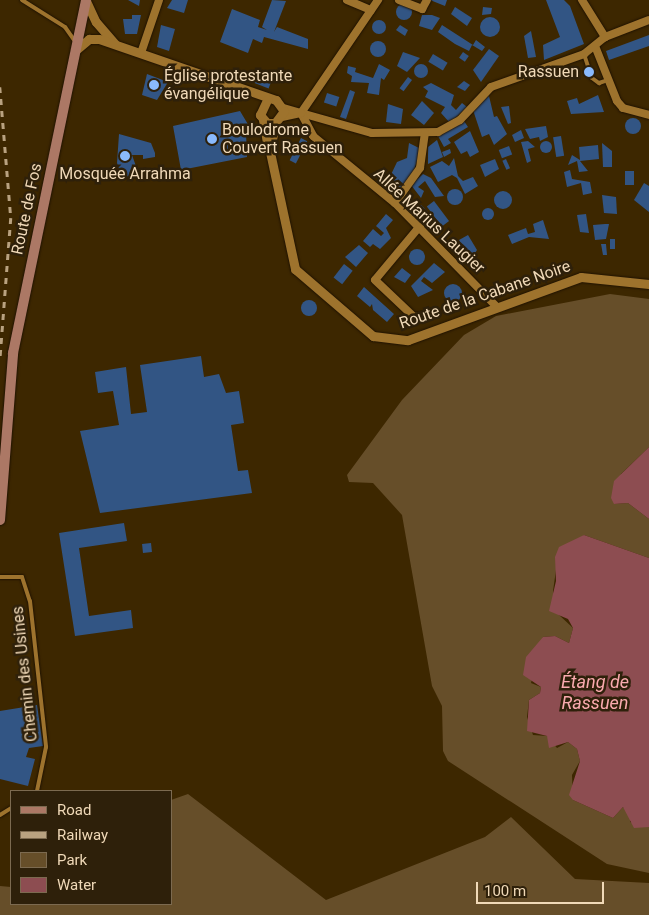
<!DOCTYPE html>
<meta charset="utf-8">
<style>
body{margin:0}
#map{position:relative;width:649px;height:915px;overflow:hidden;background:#3d2700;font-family:Roboto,sans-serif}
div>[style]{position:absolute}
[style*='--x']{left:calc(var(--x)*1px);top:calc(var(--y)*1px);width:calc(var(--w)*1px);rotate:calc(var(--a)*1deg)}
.green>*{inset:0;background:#664e29}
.water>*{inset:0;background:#8d4d51}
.building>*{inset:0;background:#325584;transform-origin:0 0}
.round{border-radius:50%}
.roads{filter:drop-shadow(0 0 1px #1f1200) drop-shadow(0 0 1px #1f1200)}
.service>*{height:4px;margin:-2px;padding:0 2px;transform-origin:2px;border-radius:2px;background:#9e732d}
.minor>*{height:8px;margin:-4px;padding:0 4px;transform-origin:4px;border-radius:4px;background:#9e732d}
.tertiary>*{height:9px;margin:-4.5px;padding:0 4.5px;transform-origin:4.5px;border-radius:4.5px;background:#9e732d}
.secondary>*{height:10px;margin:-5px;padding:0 5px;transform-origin:5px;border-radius:5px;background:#ac7865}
.rail>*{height:2.5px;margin-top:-1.25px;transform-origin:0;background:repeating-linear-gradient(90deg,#b9a280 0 6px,transparent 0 12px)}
.dots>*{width:14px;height:14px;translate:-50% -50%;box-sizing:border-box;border:2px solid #2e200a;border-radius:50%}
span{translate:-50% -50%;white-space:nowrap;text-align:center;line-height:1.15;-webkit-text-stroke:5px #2e200a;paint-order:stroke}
.poi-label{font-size:16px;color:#f0d9b8}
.right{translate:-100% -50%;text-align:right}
.left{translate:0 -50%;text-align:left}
.street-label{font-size:16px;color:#f0d9b8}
.water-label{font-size:18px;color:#faaaae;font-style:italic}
.legend{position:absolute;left:10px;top:790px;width:162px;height:115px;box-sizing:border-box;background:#2e200a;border:1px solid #7c6a50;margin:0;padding:6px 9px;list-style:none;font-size:15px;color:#f0d9b8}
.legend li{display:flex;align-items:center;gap:10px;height:25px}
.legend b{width:25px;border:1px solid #7c6a50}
.scale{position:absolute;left:476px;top:882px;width:128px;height:22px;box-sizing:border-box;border:2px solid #f0d9b8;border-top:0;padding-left:6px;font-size:15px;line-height:18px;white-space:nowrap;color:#f0d9b8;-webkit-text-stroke:4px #2e200a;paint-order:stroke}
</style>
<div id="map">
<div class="green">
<i style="clip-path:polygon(610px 294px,649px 299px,649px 447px,621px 474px,614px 504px,628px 503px,649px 519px,649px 558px,584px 535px,556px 570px,553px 591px,558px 614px,573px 628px,569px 643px,555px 636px,543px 637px,531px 683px,541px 687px,540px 693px,529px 700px,527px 717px,533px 735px,547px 736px,557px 748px,568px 742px,577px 749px,580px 761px,572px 775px,573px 800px,613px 818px,623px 807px,630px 814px,630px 822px,649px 827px,649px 873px,607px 864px,448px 761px,443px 751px,442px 706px,432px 686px,402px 515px,373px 483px,349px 482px,347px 475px,402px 400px,464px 335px,496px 316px)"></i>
<i style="clip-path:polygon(188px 794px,326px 900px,485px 837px,511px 817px,575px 879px,649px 883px,649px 915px,0 915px,0 886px,11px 887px,11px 904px,171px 904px,171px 800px)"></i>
</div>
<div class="water">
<i style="clip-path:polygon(649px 447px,649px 519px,628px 503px,614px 504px,611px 498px,614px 481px)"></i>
<i style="clip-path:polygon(584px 535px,649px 558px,649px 827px,634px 828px,623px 807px,613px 818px,573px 800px,569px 795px,580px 761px,577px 749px,568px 742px,549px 748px,547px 736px,527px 731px,529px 700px,540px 693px,541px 687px,523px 675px,526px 657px,543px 637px,555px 636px,569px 643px,573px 628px,568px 619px,549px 611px,556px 581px,555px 557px,559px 547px)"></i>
</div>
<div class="building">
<i style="clip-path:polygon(128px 0,140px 0,139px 6px)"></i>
<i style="clip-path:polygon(172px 0,188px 0,184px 13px,167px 8px)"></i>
<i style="clip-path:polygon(272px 0,286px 1px,274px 32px,277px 27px,308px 39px,308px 49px,264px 37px,262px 43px,253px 39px,248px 53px,220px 42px,232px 9px,260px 20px,258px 27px,267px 30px,262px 27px)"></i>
<i style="clip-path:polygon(430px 0,447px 0,445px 6px)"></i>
<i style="clip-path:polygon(546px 0,564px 0,570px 6px,584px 44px,544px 60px,543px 45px,560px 37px)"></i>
<i class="round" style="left:396px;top:4px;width:16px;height:16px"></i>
<i style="clip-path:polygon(455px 7px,472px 18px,467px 26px,451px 14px)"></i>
<i style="clip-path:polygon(483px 7px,492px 8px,491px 14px,482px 15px)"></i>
<i style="clip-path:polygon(132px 15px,141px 15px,137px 34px,125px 34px,123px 19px,132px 19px)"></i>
<i style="clip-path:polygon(422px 15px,432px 15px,440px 18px,432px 30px,419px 26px)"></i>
<i class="round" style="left:480px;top:17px;width:20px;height:20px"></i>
<i class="round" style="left:372px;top:20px;width:14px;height:14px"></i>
<i style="clip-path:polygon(161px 25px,175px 29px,169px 51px,157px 47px)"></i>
<i style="clip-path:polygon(400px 25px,408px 30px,405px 36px,396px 30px)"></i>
<i style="clip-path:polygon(442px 25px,473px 45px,476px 40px,485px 47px,482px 51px,472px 45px,469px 51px,455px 44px,438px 32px)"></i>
<i style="clip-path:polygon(531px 31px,536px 57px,528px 58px,524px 36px)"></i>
<i style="clip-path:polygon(649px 35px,649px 46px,609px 60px,606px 51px)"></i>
<i class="round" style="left:370px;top:41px;width:16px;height:16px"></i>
<i style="clip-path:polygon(489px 49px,499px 56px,481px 82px,473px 70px)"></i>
<i style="clip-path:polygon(403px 52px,420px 58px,407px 72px,397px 66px)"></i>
<i style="left:463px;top:52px;width:7px;height:7px;rotate:34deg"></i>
<i style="left:433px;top:54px;width:17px;height:9px;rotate:31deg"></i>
<i style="clip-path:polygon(379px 64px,390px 70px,384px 80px,381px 78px,379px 95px,367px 93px,369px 83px,351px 82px,352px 76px,347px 73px,348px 66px,356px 68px,355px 72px,373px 78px)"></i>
<i class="round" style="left:414px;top:64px;width:14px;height:14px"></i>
<i style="clip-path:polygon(147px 74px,168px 82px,157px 100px,142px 95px)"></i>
<i style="left:253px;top:76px;width:19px;height:6px;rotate:21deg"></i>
<i style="left:408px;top:77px;width:5px;height:14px;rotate:37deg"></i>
<i style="clip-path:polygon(464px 81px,470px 85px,465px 91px,457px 87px)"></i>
<i style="clip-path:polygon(431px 83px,454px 95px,451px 105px,456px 110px,462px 103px,467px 107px,450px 123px,441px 113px,445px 107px,425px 97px,428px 91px,423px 87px)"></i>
<i style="clip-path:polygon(350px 90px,355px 92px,346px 119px,340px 117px)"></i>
<i style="left:327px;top:93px;width:13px;height:10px;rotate:18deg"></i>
<i style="clip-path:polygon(598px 95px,604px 112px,571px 114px,567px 101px,577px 98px,579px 104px)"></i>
<i style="clip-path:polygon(489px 96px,494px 117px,497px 116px,507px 134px,494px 145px,489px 134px,482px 137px,472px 107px)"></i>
<i style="clip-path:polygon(422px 101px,434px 113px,424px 125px,411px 115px)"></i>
<i style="clip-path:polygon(388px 104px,403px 109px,401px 124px,386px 122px)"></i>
<i style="clip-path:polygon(509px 106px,511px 123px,508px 124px,501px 107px)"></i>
<i style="clip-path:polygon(240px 111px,252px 131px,246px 132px,247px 157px,181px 170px,173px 126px)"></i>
<i class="round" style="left:625px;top:118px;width:16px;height:16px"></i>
<i style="clip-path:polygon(464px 121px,468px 127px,448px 139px,451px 143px,444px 147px,438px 136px)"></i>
<i style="clip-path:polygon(546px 126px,548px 137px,540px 141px,539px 137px,530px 139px,525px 129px)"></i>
<i style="clip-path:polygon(521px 130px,524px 138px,515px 142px,512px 135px)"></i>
<i style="clip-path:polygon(470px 131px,479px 152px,470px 157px,467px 151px,461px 154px,454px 142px)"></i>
<i style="clip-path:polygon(119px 134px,151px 143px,155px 153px,155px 157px,143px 159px,143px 155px,132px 155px,137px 169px,131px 170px,133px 176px,122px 178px,117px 163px)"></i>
<i style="left:561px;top:136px;width:20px;height:8px;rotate:81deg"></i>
<i style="left:301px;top:138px;width:7px;height:25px;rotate:27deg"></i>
<i style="clip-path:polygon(437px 140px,443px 157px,428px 164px,428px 147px)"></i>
<i style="clip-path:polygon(528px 141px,535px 147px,528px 149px,531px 161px,527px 163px,521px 142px)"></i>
<i class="round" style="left:540px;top:141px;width:12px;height:12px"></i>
<i style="clip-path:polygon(409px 143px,421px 149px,412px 176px,398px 193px,387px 183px,397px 162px,407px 158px)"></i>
<i style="clip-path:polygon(602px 143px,612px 151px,612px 167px,603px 167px)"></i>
<i style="clip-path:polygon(598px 145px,599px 159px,580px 161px,588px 171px,579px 172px,577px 161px,568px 165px,572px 155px,580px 160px,579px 147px)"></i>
<i style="left:509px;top:146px;width:9px;height:11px;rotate:69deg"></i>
<i style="clip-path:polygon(450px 149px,451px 153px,444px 157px,442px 152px)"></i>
<i style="clip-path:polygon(454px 158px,458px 176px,463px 181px,473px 177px,478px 186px,465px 194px,457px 178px,452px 175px,438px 182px,430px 167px,442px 161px,449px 166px)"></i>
<i style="clip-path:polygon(495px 159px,499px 169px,485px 177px,480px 165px)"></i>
<i style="left:506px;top:159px;width:10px;height:4px;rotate:66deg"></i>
<i style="clip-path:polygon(570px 170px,572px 179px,590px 182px,592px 193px,583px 195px,581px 183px,567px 187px,564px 172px)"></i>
<i style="left:625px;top:171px;width:9px;height:14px"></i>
<i style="clip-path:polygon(423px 174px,431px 178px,444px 196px,435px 197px,425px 181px,418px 187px,424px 191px,421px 198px,411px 185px)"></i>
<i style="clip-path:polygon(644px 183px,649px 186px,649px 212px,634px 200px)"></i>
<i class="round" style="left:447px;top:189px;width:16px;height:16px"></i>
<i class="round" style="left:494px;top:191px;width:18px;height:18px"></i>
<i style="clip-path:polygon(602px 195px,616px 197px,617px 214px,604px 213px)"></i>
<i style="left:434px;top:201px;width:25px;height:9px;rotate:53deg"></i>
<i style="left:421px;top:205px;width:16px;height:10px;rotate:45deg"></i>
<i class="round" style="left:482px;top:208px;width:12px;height:12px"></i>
<i style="clip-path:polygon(386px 214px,393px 220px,386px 228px,391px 238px,380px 249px,373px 244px,370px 247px,363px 241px,373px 229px,381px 236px,384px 233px,376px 226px)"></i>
<i style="clip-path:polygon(586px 214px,589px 233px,580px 232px,577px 215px)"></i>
<i style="clip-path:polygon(543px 220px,549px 239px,529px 237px,512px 244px,508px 235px,526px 228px,528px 234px,535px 232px,533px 224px)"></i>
<i style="clip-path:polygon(605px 224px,609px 224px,606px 239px,595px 240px,593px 225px)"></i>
<i style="clip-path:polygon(468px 235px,477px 250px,469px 262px,459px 240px)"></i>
<i style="left:610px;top:239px;width:5px;height:10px"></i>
<i style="clip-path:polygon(601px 244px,606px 244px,607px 255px,603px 255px)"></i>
<i style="clip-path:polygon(359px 245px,368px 253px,356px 267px,345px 257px)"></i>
<i class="round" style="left:409px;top:249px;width:16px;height:16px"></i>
<i style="clip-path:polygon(434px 263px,445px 272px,432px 283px,424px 277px,421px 281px,433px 290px,418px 297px,411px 286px)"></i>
<i style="left:344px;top:264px;width:11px;height:17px;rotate:38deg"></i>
<i style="clip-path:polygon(402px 268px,411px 275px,405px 283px,394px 277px)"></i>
<i class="round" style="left:444px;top:284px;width:18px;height:18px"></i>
<i style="clip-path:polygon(364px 287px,394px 314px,387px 322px,373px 310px,372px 304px,370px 307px,357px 296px)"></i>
<i class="round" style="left:301px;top:300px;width:16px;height:16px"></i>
<i style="clip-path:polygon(201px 356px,204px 377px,219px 374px,226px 393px,239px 391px,244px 423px,231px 425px,238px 471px,248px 470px,252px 493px,100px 513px,80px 431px,119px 425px,113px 391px,98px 393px,95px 372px,126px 367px,131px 414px,147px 412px,140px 365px)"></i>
<i style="clip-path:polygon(124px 523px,127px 541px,79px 548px,89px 616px,131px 610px,133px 628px,75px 636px,59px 533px)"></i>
<i style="left:151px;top:543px;width:9px;height:9px;rotate:84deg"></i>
<i style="clip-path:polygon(37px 705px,43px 746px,29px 748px,26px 757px,35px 759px,28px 786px,0 779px,0 711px)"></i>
</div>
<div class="roads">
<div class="service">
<i style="--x:22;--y:0;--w:51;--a:32.1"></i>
<i style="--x:65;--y:27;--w:16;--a:55"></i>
<i style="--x:584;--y:54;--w:25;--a:72"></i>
<i style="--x:592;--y:78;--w:9;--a:36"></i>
<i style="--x:599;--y:83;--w:9;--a:-18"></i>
<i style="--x:0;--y:577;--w:22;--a:0"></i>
<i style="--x:22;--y:577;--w:25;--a:72"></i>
<i style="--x:30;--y:601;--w:147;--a:83.7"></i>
<i style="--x:46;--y:747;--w:45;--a:101.6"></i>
<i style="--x:0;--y:815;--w:13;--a:-32"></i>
</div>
<div class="minor">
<i style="--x:347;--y:0;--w:26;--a:23"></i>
<i style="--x:399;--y:0;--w:25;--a:21"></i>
<i style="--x:422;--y:9;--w:10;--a:-61"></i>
<i style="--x:582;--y:0;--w:44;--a:58.1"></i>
<i style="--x:595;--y:46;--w:59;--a:68.2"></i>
<i style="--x:617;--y:101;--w:9;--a:49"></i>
<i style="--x:623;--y:108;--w:27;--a:15"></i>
<i style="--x:141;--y:53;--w:56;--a:-71.2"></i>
<i style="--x:301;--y:113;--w:74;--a:15.7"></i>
<i style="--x:372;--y:133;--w:66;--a:-0.9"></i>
<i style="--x:438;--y:132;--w:25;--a:-29"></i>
<i style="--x:460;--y:120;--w:45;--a:-46.8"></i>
<i style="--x:491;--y:87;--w:99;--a:-19.5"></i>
<i style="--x:584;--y:54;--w:27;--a:-39"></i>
<i style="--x:605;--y:37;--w:47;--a:-21.1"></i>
<i style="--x:301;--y:113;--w:26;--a:62"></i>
<i style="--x:313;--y:136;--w:106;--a:39.3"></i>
<i style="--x:395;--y:203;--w:146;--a:45.6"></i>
<i style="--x:301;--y:113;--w:137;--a:-55.7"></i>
<i style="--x:282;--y:117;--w:19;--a:-12"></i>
<i style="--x:301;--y:113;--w:19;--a:-164"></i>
<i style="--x:395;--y:203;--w:43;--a:-54.5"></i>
<i style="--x:420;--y:168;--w:35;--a:-82"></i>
<i style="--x:420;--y:226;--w:70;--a:129.8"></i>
<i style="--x:375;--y:280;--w:54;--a:43.5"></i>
<i style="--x:414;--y:317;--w:9;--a:-6"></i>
</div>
<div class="tertiary">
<i style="--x:86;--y:1;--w:23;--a:65"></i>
<i style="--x:96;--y:22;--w:29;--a:49"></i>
<i style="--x:77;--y:49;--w:16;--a:-40"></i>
<i style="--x:89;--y:39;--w:10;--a:0"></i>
<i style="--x:99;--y:39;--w:187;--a:19"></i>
<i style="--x:276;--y:100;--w:14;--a:54"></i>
<i style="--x:284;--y:111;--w:15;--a:127"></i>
<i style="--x:275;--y:123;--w:8;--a:180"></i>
<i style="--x:267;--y:123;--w:11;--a:-131"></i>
<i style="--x:260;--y:115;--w:17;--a:-65"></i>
<i style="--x:263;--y:120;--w:27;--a:80"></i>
<i style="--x:275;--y:123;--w:29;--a:100"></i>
<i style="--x:270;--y:152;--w:120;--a:77.9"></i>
<i style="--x:295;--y:269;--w:103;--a:40.7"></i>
<i style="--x:373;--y:336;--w:35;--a:7"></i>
<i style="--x:408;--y:340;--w:184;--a:-20"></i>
<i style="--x:581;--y:277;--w:68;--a:5.9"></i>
</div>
<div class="secondary">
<i style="--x:0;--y:520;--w:168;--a:-85.5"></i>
<i style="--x:13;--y:353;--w:360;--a:-78.3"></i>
</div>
</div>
<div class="rail">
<i style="--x:0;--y:87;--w:131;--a:85.2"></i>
<i style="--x:11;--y:218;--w:143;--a:94.4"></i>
</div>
<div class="dots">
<i style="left:589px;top:72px;background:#8abafc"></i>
<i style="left:154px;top:85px;background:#8abafc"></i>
<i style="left:212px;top:139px;background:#8abafc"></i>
<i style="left:125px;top:156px;background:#8abafc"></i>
</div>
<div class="poi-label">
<span class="right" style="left:579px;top:72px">Rassuen</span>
<span class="left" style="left:164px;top:85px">Église protestante<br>évangélique</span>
<span class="left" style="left:222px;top:139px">Boulodrome<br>Couvert Rassuen</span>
<span style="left:125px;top:174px">Mosquée Arrahma</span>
</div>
<div class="street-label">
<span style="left:27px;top:209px;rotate:-78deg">Route de Fos</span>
<span style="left:429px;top:221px;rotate:43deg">Allée Marius Laugier</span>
<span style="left:485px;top:295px;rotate:-19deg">Route de la Cabane Noire</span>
<span style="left:25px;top:674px;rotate:-96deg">Chemin des Usines</span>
</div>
<div class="water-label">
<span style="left:595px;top:693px">Étang de<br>Rassuen</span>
</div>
<ul class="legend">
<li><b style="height:6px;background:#ac7865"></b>Road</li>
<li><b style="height:6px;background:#b9a280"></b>Railway</li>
<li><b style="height:14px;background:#664e29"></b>Park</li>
<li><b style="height:14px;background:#8d4d51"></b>Water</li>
</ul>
<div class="scale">100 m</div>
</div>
